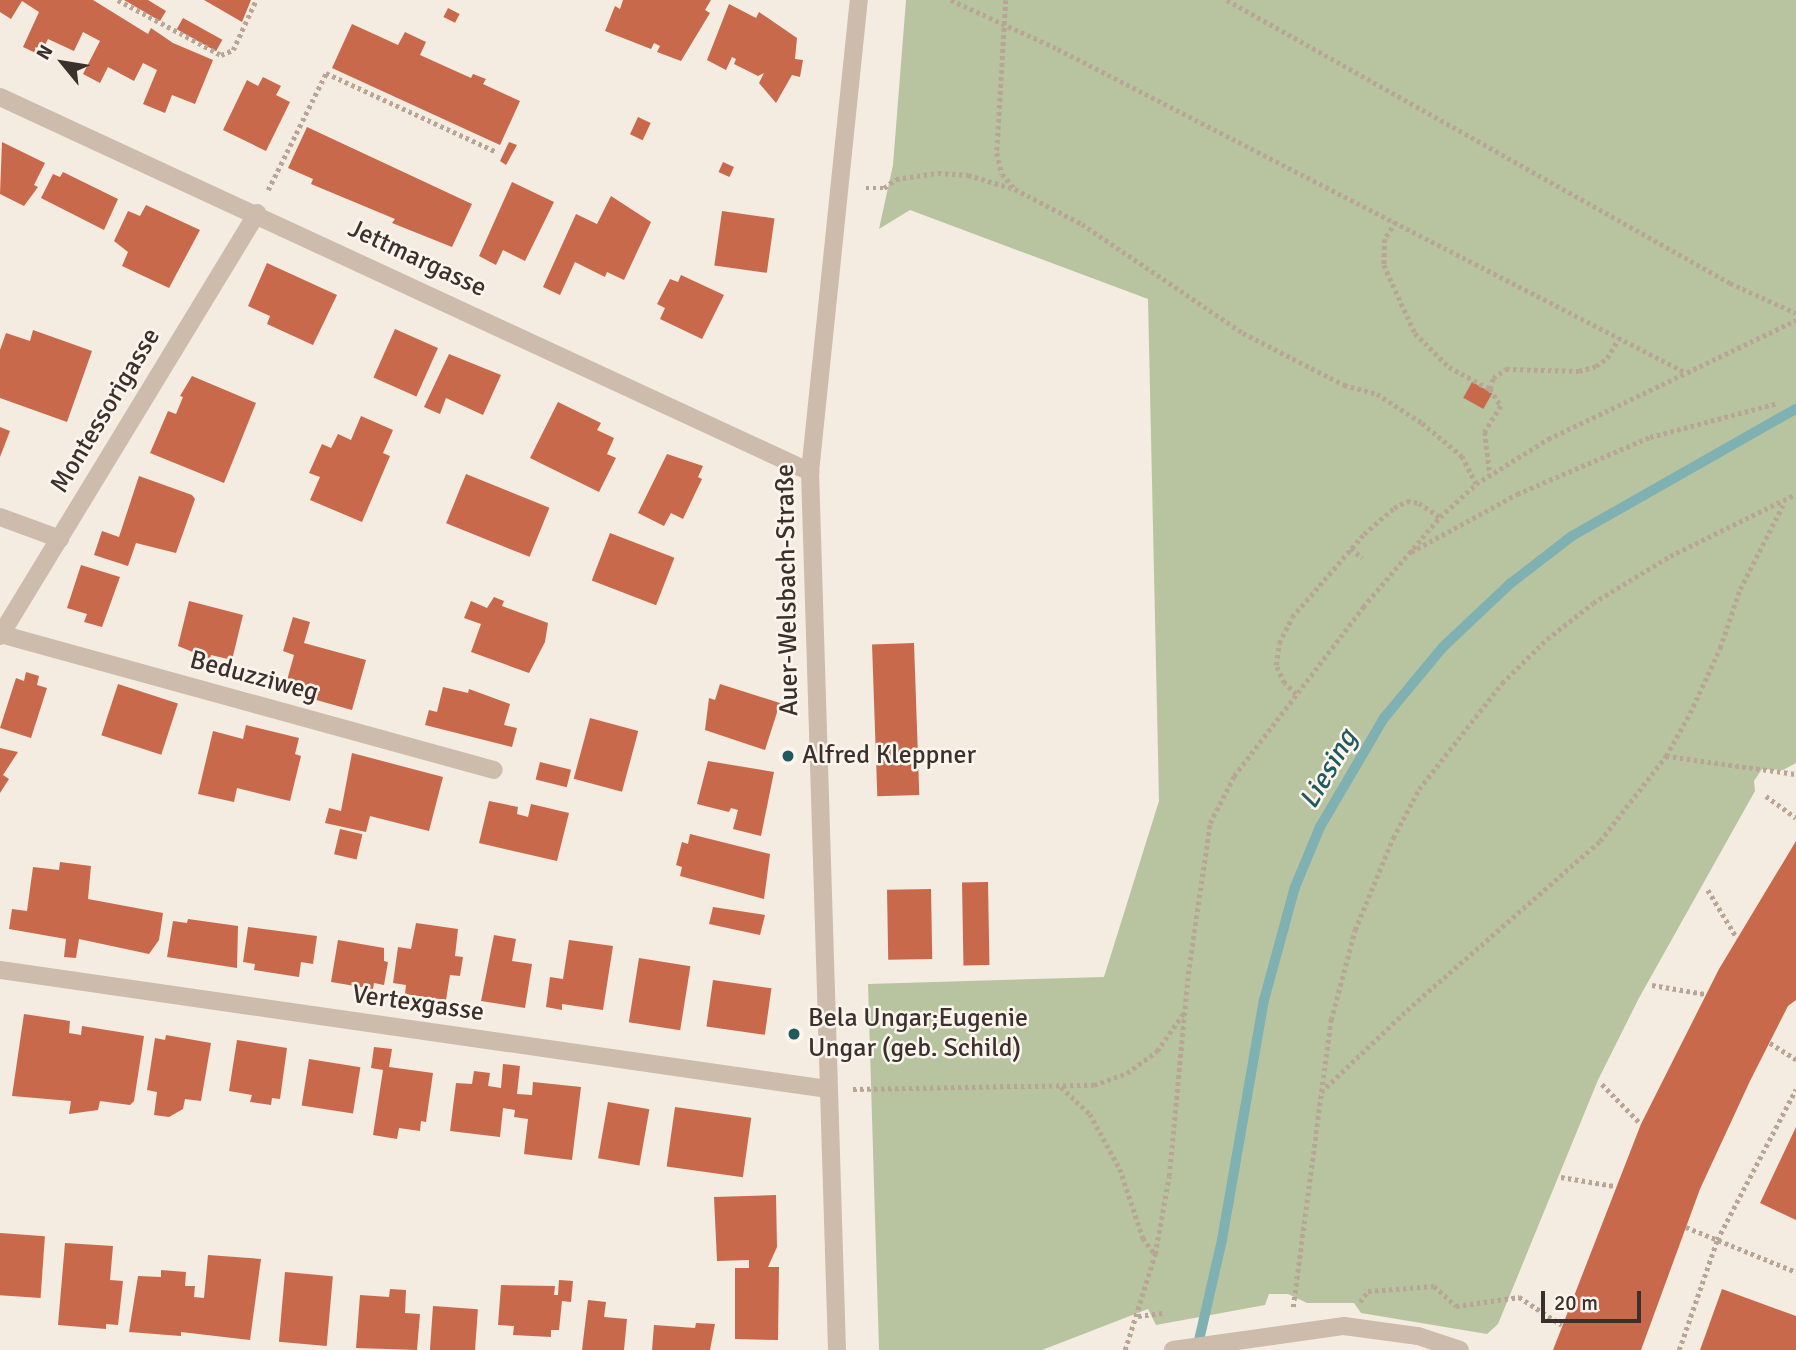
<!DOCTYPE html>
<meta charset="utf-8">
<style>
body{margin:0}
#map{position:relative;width:1796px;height:1350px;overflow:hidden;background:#f4ebe1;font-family:Signika,sans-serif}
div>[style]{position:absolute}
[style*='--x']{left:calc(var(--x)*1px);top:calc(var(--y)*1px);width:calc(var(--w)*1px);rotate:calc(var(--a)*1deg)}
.green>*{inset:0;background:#b8c4a0}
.stream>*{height:10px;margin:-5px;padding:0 5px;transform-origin:5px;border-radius:5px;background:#7fb0b2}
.building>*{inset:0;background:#c8694b;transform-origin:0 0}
.path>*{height:4.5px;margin-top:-2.25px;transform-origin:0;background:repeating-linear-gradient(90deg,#b9a596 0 3.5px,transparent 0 7px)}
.minor>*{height:18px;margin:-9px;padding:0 9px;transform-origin:9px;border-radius:9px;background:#cdbbac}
.dots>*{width:19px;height:19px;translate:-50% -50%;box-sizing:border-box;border:4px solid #fbf5ee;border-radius:50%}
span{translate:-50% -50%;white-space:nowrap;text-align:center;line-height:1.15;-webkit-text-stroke:5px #fbf5ee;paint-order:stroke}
.street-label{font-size:26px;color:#3b302b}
.poi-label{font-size:26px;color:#3b302b}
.left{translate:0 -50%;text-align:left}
.water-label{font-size:28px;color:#1f5a5e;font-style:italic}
.north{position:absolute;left:28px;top:28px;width:70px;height:70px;-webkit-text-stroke:5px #fbf5ee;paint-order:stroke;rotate:300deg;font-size:19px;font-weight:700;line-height:28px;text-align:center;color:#3b302b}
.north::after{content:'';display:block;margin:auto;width:24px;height:32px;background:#3b302b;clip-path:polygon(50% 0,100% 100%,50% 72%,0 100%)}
.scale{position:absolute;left:1541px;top:1291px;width:100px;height:32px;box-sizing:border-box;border:4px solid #3b302b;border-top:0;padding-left:9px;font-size:21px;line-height:24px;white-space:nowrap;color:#3b302b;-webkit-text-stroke:5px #fbf5ee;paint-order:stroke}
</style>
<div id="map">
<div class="green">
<i style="clip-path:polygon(906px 0,1796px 0,1796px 763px,1783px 770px,1762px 769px,1754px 781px,1755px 791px,1639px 998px,1598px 1080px,1498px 1324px,1487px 1334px,1361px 1313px,1354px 1303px,1307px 1303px,1288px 1294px,1269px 1294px,1265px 1305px,1156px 1325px,1148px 1309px,1042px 1350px,879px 1350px,868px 984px,1104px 977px,1159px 801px,1148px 299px,910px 210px,879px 229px,893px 165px)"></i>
</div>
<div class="stream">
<i style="--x:1197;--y:1349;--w:112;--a:-77.1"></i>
<i style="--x:1222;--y:1240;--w:244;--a:-80.1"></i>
<i style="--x:1264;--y:1000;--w:117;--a:-74.7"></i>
<i style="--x:1295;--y:887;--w:65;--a:-67.4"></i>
<i style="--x:1320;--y:827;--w:126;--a:-59.6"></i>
<i style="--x:1384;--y:718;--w:92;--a:-50.3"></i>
<i style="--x:1443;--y:647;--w:93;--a:-43.3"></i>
<i style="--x:1511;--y:583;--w:77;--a:-37.6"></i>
<i style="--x:1572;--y:536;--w:257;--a:-29.6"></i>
</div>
<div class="building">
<i style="clip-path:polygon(0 0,93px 0,148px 34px,151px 28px,173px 43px,213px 60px,195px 104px,172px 95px,165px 113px,143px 104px,157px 70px,143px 63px,134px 81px,108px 67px,100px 83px,83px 74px,100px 41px,83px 32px,74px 51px,48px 39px,40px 55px,23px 47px,39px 12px,22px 1px,11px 19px,0 12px)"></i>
<i style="clip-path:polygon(124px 0,148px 0,166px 11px,160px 21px)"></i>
<i style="clip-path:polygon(204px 0,251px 0,242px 22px)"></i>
<i style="clip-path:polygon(623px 0,711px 0,705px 10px,710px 13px,681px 61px,657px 52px,660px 46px,654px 43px,651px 49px,605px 31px,615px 6px,620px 9px)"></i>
<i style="clip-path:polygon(729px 4px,756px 18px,759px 12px,797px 38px,795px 59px,803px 60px,800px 77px,792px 75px,776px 103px,759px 83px,764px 73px,758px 76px,734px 64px,736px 59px,732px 57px,726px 70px,707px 60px)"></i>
<i style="left:448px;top:8px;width:13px;height:10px;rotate:27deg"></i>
<i style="left:183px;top:18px;width:45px;height:13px;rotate:29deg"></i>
<i style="clip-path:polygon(352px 24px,398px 45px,405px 32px,426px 42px,420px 55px,471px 78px,473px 74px,486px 79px,483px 84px,520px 101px,500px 145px,332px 68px)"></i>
<i style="clip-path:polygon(263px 77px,281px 86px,276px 95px,290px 102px,266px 151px,223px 130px,247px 80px,258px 86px)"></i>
<i style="left:638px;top:117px;width:14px;height:19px;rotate:25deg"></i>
<i style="clip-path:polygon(307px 127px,472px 204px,452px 247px,392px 223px,395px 219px,311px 184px,313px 179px,288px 168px)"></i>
<i style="clip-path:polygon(2px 142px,45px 163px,34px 185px,38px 187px,24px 206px,0 194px)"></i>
<i style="clip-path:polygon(509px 142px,517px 145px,506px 165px,500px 161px)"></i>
<i style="left:723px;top:162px;width:12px;height:11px;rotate:24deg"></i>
<i style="clip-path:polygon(63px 172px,118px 199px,104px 230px,41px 198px,53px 174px,60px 177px)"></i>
<i style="clip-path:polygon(512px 182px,554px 202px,525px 261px,503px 250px,496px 265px,479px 256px)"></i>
<i style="clip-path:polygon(611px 196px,651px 222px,624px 280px,607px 272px,605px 277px,575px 262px,560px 295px,543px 287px,576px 214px,597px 224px)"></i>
<i style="clip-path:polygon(146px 205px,200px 230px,169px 288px,122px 266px,128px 252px,114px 241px,128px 211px,140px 216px)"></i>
<i style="left:722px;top:211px;width:53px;height:55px;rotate:8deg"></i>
<i style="clip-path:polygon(267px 263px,337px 295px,313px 345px,267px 324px,270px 316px,248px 306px)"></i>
<i style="clip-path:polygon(681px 275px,724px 295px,702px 339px,660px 319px,665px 308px,657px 304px,670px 279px,678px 282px)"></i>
<i style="left:395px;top:329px;width:47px;height:53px;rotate:24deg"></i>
<i style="clip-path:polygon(33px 330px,92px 351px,67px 422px,0 398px,0 350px,6px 333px,30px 341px)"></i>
<i style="clip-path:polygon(449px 354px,501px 375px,483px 415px,446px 398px,440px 414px,424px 407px)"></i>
<i style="clip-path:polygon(192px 376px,256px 403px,224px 483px,150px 453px,168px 411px,176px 414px,183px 397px,180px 396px)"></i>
<i style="left:1472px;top:382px;width:23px;height:18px;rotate:29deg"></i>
<i style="clip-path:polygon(558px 402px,601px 423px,597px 430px,614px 438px,607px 454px,616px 458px,599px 492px,530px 458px)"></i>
<i style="clip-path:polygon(361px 416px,393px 430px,383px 453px,390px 456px,362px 522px,310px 500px,320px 477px,309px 473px,322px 444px,331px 448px,338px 434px,351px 440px)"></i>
<i style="clip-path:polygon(0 427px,10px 431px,0 457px)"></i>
<i style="clip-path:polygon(667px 454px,703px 466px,698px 477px,702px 479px,683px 519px,671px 513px,664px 526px,638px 513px)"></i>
<i style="left:466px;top:474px;width:90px;height:53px;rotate:22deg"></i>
<i style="clip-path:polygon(139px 476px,192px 495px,195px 499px,176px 553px,136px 543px,128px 566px,94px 555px,102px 531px,119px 537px)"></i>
<i style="left:610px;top:533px;width:69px;height:51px;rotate:21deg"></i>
<i style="clip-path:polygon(81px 565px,120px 577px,102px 627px,84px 622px,87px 614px,67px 608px)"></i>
<i style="clip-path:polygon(494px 597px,504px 601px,502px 606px,548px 623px,545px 642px,529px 673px,471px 652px,481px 624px,464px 618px,471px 601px,487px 608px)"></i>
<i style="clip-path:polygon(189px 601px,243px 615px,232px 660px,211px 655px,210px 659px,178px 646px)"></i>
<i style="clip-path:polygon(293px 617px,310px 622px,304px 643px,366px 660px,352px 710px,284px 691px,294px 655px,283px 651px)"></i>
<i style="left:914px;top:643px;width:152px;height:42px;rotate:88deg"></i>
<i style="clip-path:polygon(26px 672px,39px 676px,37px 685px,47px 688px,31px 738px,0 728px,16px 678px,24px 681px)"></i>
<i style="left:118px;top:684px;width:63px;height:54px;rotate:18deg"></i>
<i style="clip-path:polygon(720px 684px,780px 703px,765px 750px,705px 730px,709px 698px,715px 700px)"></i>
<i style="clip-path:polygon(443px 687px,468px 693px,469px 689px,510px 704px,504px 725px,517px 728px,512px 747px,425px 725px,429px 710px,437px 712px)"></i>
<i style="left:590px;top:718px;width:50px;height:63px;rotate:15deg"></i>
<i style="clip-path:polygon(246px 725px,299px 738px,295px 754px,301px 756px,290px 801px,237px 788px,234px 802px,198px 794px,213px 731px,243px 739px)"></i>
<i style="clip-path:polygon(0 748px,18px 752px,3px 775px,9px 779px,0 793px)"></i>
<i style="clip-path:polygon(352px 753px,443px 777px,429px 831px,370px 816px,366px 832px,325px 823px,329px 808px,341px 811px)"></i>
<i style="clip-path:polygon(708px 761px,774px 772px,761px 836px,733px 829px,738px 810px,731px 808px,729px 812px,697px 804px)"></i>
<i style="left:540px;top:762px;width:32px;height:18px;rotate:14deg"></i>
<i style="clip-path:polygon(489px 801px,518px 807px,517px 814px,528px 817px,531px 804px,569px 813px,557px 861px,479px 843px)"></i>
<i style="left:340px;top:829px;width:23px;height:26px;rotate:13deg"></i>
<i style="clip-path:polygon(690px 834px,770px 854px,764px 899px,680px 876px,682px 867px,676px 865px,682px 842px,688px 844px)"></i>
<i style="clip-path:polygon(1796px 841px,1796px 1000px,1788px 1006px,1750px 1081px,1700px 1189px,1641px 1350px,1553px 1350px,1641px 1124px,1719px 969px)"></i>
<i style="clip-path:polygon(60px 862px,91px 866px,88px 899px,163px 913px,159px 940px,149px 954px,79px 939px,76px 958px,64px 957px,66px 939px,9px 929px,12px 909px,27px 911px,33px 867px,59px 870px)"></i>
<i style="left:988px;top:882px;width:83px;height:26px;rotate:89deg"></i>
<i style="left:931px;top:889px;width:70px;height:44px;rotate:89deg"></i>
<i style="clip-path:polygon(713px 907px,765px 915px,760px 935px,709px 924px)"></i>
<i style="clip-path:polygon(188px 919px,238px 926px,237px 968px,167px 957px,173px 921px,187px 923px)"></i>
<i style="clip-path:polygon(416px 923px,458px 929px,455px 956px,463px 957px,460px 976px,450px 975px,446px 1000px,405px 994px,406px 985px,393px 983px,398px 947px,411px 949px)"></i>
<i style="clip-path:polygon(248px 927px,317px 936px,313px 964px,301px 962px,299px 977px,254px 970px,255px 964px,243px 962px)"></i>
<i style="clip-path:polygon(494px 935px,516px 939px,512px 961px,532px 964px,525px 1008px,481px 1001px)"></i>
<i style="clip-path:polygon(338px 940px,384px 948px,384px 961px,388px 962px,384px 985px,374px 983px,373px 989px,331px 982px)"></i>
<i style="clip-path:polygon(569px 940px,613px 946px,603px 1010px,562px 1004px,562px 1010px,546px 1007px,550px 977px,563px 979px)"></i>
<i style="left:639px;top:958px;width:52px;height:65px;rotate:9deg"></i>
<i style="left:713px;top:980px;width:59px;height:47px;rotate:8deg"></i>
<i style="clip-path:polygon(24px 1014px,70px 1021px,69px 1033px,81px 1035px,82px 1026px,144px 1036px,134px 1101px,130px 1105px,100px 1101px,98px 1110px,69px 1114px,71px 1101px,12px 1096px)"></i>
<i style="clip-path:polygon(166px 1035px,211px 1043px,201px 1101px,185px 1099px,183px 1109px,169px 1117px,154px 1115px,157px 1092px,147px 1090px,155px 1038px,165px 1040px)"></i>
<i style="clip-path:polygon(237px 1040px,287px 1048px,280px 1099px,272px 1098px,271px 1105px,250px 1102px,252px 1095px,229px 1091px)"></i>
<i style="clip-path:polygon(374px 1047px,392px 1049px,389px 1067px,433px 1073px,426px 1122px,421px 1121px,420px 1131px,399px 1128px,397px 1139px,373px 1135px,383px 1070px,371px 1068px)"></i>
<i style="left:309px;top:1059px;width:52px;height:47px;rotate:9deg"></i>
<i style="clip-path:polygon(503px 1064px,520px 1066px,517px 1094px,532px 1095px,533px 1082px,581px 1087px,572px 1160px,524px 1154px,528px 1119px,514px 1117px,515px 1110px,503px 1108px,500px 1137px,450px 1131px,456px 1083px,472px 1084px,474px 1071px,490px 1073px,488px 1086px,501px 1088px)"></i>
<i style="left:608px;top:1102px;width:42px;height:57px;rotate:10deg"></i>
<i style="left:675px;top:1107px;width:77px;height:60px;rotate:8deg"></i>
<i style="clip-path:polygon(1796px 1127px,1796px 1220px,1760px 1203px)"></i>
<i style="clip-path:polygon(776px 1195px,777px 1247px,768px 1267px,779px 1267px,778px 1340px,735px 1339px,735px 1268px,749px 1268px,749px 1260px,717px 1261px,714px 1197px)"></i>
<i style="left:0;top:1233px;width:45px;height:62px;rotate:4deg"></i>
<i style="clip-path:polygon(65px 1243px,113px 1246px,110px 1280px,123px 1281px,118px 1325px,106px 1324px,106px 1329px,58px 1325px)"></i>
<i style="clip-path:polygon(208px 1255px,261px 1259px,250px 1340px,181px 1332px,181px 1336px,129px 1332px,138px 1276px,161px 1277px,161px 1270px,186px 1272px,185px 1286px,195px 1286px,194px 1297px,204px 1298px)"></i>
<i style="left:285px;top:1272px;width:48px;height:70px;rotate:5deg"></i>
<i style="clip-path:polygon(559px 1280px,573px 1281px,571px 1302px,562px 1301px,559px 1330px,551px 1330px,551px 1337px,513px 1335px,514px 1326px,498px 1325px,501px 1285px,555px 1286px,554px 1295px,558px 1295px)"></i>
<i style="clip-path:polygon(390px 1289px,406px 1290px,405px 1313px,420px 1314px,417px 1350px,356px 1348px,360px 1295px,389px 1297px)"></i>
<i style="clip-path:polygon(1722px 1289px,1796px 1316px,1796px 1350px,1700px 1350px)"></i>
<i style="clip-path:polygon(588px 1300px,606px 1302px,604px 1317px,627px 1319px,624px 1350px,582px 1350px)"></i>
<i style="left:433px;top:1306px;width:45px;height:44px;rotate:4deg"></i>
<i style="clip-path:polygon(696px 1323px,715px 1324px,710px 1350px,652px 1350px,654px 1325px,695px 1328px)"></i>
</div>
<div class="path">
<i style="--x:118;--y:0;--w:117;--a:28.1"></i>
<i style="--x:221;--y:55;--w:13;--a:-23"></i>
<i style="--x:233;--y:50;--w:55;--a:-65.3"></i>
<i style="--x:951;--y:0;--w:118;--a:24.6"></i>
<i style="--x:1058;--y:49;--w:705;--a:27.26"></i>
<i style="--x:1006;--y:0;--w:153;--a:93.4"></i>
<i style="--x:997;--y:153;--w:22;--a:77"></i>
<i style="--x:1002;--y:174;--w:20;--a:49"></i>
<i style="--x:1227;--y:0;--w:577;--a:29.36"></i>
<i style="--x:1730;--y:283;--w:72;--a:24.4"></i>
<i style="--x:866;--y:188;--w:18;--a:0"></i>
<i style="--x:884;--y:188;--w:15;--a:-37"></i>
<i style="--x:896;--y:179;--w:42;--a:-8.1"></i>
<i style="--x:938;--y:173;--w:30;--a:4"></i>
<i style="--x:968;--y:175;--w:49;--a:16.6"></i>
<i style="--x:1015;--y:189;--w:76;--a:27.6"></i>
<i style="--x:1082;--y:224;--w:194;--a:34.1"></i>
<i style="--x:1243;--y:333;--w:114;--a:27.2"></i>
<i style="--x:1344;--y:385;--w:34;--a:15"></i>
<i style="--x:1377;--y:394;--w:54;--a:32.8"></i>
<i style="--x:1422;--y:423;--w:52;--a:39.5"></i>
<i style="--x:1462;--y:456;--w:31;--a:63"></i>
<i style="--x:268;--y:190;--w:131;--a:-63.6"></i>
<i style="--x:326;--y:73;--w:186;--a:24.8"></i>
<i style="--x:1396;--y:222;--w:20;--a:123"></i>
<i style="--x:1385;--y:239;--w:26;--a:92"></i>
<i style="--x:1384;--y:265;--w:75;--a:65.5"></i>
<i style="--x:1415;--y:333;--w:48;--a:45"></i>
<i style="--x:1449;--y:367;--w:47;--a:28.2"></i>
<i style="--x:1490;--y:389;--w:20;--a:57"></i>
<i style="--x:1501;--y:406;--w:31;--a:122"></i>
<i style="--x:1485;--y:432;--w:43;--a:83.4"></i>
<i style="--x:1490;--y:389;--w:11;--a:-75"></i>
<i style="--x:1493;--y:378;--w:16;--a:-35"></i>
<i style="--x:1506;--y:369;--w:73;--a:1.6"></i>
<i style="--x:1579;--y:371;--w:18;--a:-16"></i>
<i style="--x:1596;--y:366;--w:14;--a:-36"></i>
<i style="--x:1607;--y:358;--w:23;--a:-59"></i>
<i style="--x:1351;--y:548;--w:15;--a:42"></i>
<i style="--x:1411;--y:552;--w:121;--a:-28.7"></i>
<i style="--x:1517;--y:494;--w:145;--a:-23.2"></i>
<i style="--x:1650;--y:437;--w:132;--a:-14.9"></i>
<i style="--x:1296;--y:694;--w:16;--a:-137"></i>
<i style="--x:1284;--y:683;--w:20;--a:-114"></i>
<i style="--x:1276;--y:665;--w:22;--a:-82"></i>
<i style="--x:1279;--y:643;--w:29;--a:-63"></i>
<i style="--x:1292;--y:617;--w:110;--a:-49.1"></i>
<i style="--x:1364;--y:534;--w:40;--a:-41"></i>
<i style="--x:1394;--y:508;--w:15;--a:-28"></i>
<i style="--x:1407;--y:501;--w:12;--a:9"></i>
<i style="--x:1419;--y:503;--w:25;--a:34"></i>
<i style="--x:1666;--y:756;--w:131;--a:7.9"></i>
<i style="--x:1766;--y:796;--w:37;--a:36"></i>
<i style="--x:1708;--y:890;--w:56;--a:58.9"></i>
<i style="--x:1652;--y:985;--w:54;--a:9.6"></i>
<i style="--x:1770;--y:1043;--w:31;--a:32"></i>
<i style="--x:1602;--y:1084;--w:56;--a:45.7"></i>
<i style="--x:1061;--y:1087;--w:40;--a:43"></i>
<i style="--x:1090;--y:1114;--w:63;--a:61.4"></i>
<i style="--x:1120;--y:1169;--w:73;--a:71.6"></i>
<i style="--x:1143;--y:1238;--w:19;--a:54"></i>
<i style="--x:853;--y:1089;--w:241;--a:-1"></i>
<i style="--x:1094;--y:1085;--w:35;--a:-20"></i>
<i style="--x:1127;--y:1073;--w:37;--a:-36"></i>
<i style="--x:1157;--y:1051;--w:49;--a:-55"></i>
<i style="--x:1321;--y:1092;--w:119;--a:-43.6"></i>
<i style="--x:1407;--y:1010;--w:257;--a:-41.2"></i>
<i style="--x:1600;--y:841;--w:108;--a:-52.2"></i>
<i style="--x:1666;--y:756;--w:49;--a:-60.8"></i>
<i style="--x:1690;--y:713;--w:72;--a:-65.2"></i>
<i style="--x:1720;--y:648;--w:62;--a:-71.3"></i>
<i style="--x:1740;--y:589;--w:94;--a:-62.9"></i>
<i style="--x:1561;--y:1177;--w:54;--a:9.6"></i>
<i style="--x:1686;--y:1227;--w:119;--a:22.2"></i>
<i style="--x:1360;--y:1302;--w:14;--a:-54"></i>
<i style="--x:1368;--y:1291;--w:66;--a:-4.3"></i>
<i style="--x:1434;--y:1286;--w:30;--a:42"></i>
<i style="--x:1456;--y:1306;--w:64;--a:-8.1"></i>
<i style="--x:1519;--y:1297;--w:51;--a:33.1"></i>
<i style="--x:1293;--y:1307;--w:290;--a:-82.5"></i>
<i style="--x:1331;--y:1020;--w:93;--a:-75.1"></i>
<i style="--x:1355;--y:930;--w:100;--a:-67.6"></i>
<i style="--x:1393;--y:838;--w:55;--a:-62"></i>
<i style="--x:1419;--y:789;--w:135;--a:-51.9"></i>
<i style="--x:1502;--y:683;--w:63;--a:-44.4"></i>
<i style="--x:1547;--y:639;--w:58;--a:-38"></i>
<i style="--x:1593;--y:603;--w:90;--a:-31.4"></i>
<i style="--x:1670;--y:556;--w:140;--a:-26.2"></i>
<i style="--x:1138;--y:1316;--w:26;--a:-7"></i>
<i style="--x:1125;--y:1350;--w:101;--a:-72.6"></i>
<i style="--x:1155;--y:1254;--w:79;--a:-79.8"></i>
<i style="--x:1169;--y:1176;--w:203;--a:-84.6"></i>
<i style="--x:1188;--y:974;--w:153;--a:-81.7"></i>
<i style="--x:1210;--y:823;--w:53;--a:-62.9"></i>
<i style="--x:1234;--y:776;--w:213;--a:-52.6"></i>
<i style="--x:1363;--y:607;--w:118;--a:-49.5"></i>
<i style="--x:1440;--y:517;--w:49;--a:-42.5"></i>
<i style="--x:1476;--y:484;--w:85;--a:-32"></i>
<i style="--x:1548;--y:439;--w:275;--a:-25.6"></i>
<i style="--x:1679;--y:1350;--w:116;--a:-70.9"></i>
<i style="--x:1717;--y:1240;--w:170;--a:-62.4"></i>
</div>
<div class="minor">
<i style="--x:0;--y:97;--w:893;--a:24.84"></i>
<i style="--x:0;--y:517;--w:64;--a:20.1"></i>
<i style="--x:0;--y:634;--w:512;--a:15.39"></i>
<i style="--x:0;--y:636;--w:495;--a:-58.7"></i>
<i style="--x:0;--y:970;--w:837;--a:8.18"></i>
<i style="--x:837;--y:1350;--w:878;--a:-91.76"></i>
<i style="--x:810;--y:472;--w:475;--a:-84.1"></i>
<i style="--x:1173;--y:1350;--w:173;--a:-8"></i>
<i style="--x:1344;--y:1326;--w:75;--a:7.7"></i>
<i style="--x:1418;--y:1336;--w:44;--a:18.4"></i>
</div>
<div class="dots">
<i style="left:788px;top:756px;background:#1f5a5e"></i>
<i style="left:794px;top:1034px;background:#1f5a5e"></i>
</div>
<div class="street-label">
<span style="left:417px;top:259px;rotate:25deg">Jettmargasse</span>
<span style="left:106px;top:411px;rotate:-59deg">Montessorigasse</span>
<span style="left:788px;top:590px;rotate:-91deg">Auer-Welsbach-Straße</span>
<span style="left:254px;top:677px;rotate:15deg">Beduzziweg</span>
<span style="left:418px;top:1004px;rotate:8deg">Vertexgasse</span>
</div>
<div class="poi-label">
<span class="left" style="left:802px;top:756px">Alfred Kleppner</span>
<span class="left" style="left:808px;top:1034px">Bela Ungar;Eugenie<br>Ungar (geb. Schild)</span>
</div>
<div class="water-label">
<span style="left:1328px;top:769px;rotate:-60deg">Liesing</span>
</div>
<div class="north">N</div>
<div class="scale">20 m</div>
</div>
